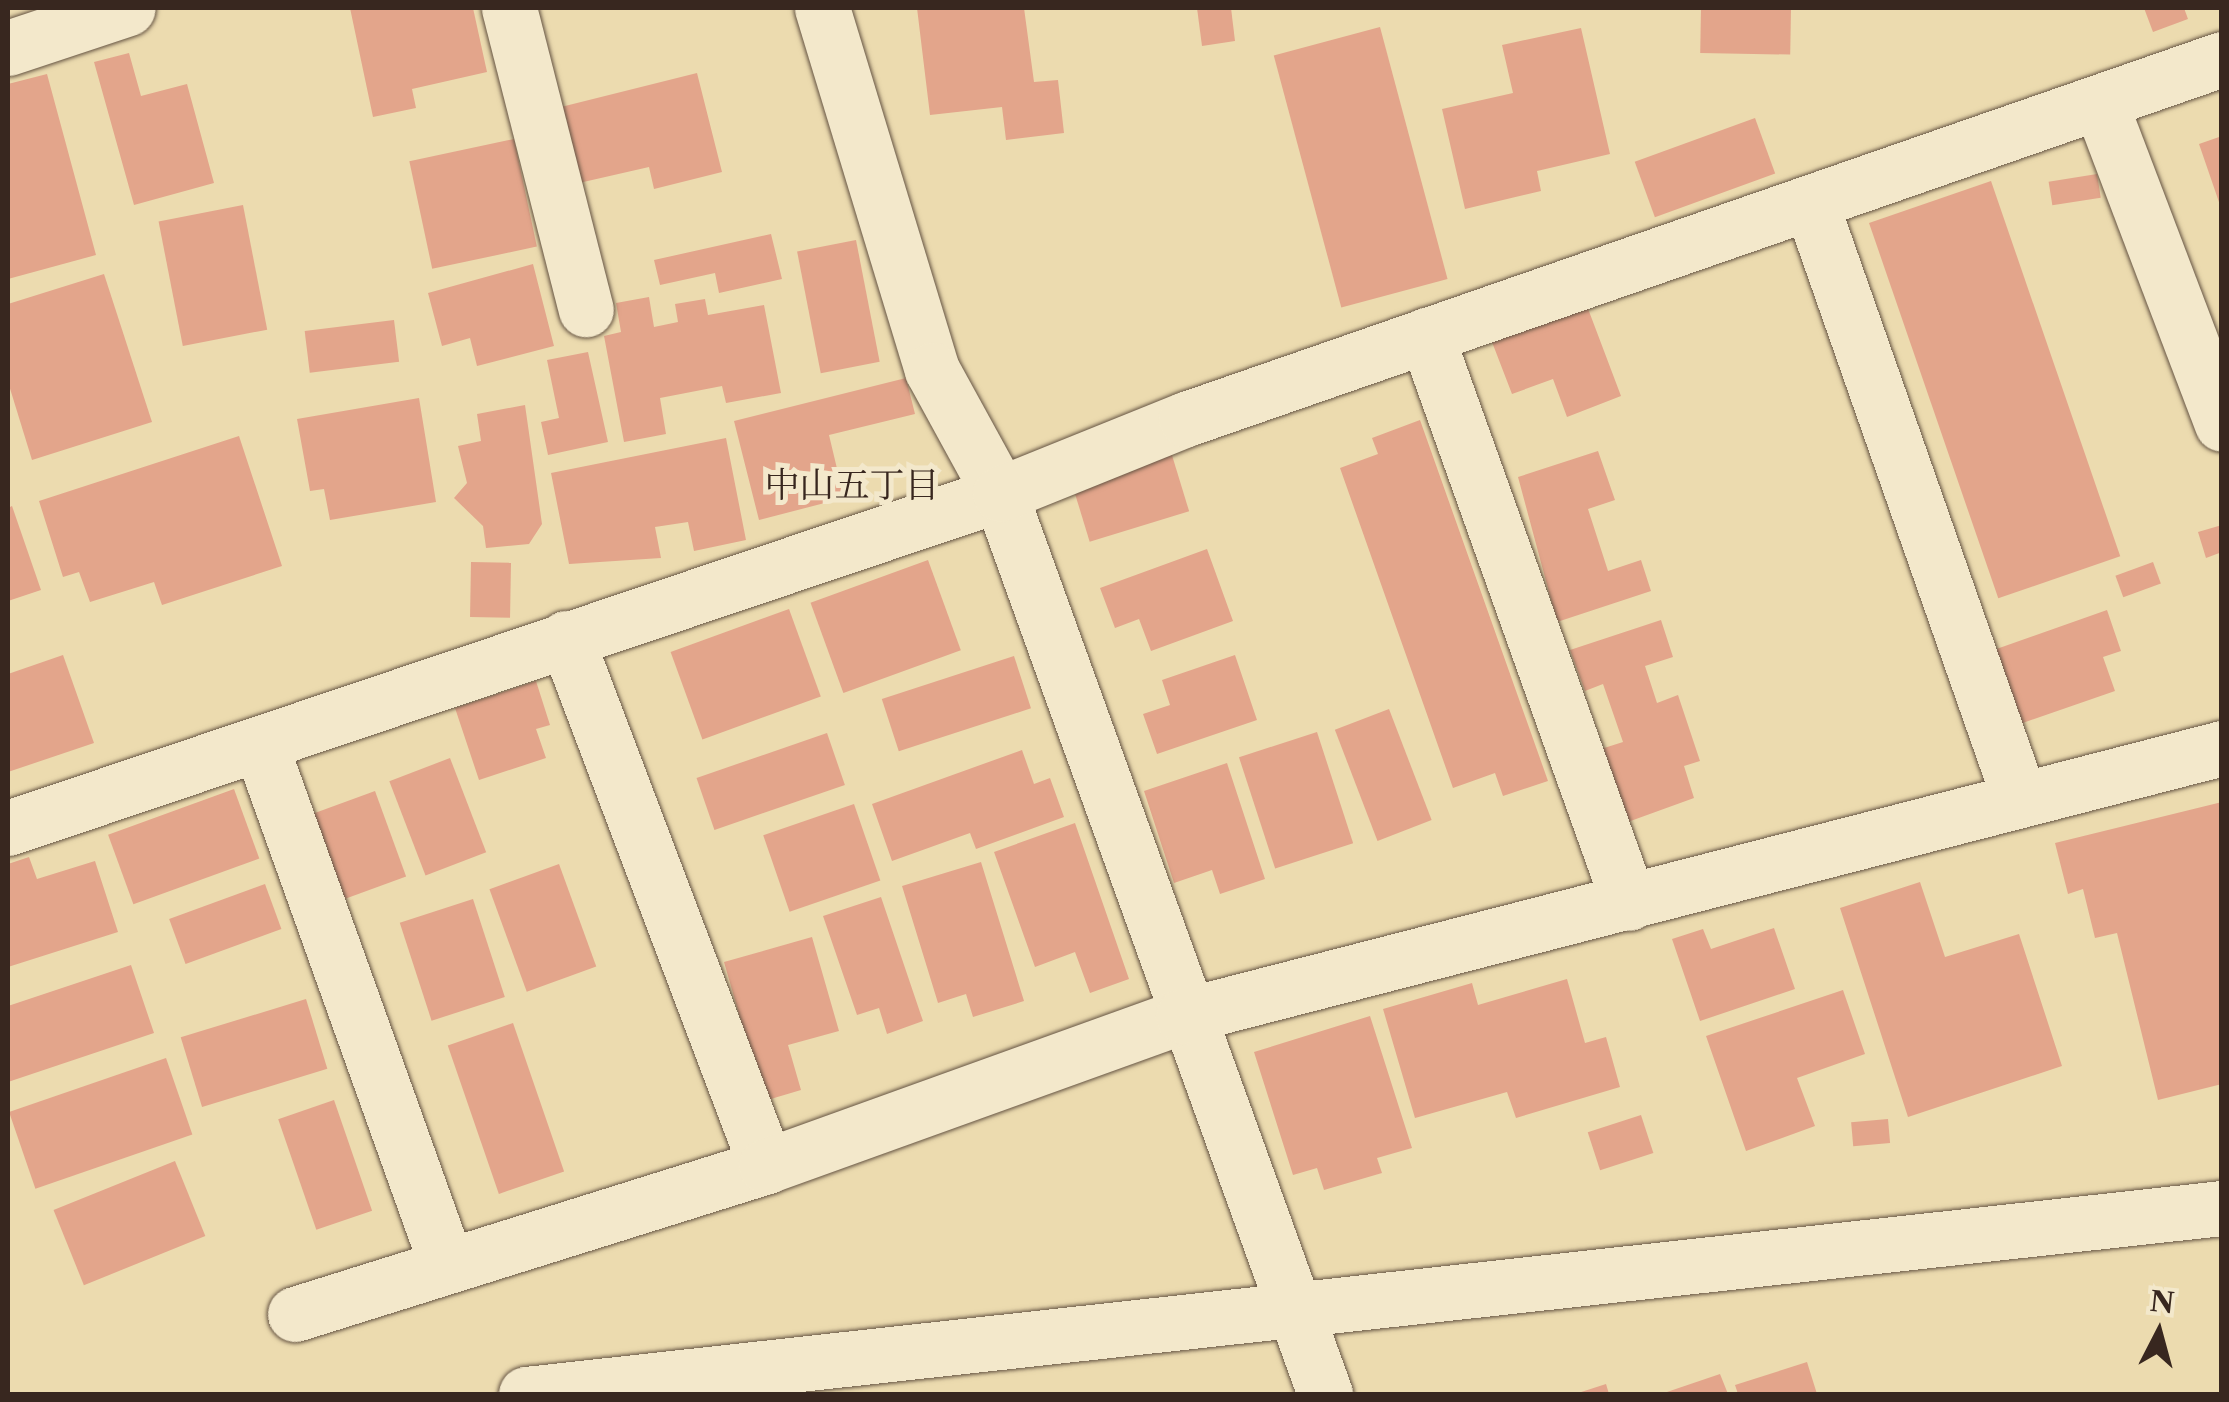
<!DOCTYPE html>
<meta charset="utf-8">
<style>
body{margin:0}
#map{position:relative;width:2229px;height:1402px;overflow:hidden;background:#ecdbaf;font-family:"Libre Caslon Text","Noto Serif JP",serif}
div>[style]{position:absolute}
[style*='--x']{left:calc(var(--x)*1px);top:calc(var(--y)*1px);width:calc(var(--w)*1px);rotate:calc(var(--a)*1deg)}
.building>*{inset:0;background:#e3a58b;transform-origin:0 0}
.roads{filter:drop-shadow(0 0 2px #655443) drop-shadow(0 0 2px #655443)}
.street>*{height:55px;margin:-27.5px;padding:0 27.5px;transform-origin:27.5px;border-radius:27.5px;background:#f3e8cb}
.secondary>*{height:55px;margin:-27.5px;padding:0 27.5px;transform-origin:27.5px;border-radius:27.5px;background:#f3e8cb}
span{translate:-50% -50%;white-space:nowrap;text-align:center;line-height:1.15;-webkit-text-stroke:10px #f3e8cb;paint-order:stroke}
.neighbourhood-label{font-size:35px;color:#38271f}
.frame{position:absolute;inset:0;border:10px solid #38271f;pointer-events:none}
.north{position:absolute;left:2109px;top:1282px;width:100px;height:100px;-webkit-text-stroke:8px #f3e8cb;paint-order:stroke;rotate:6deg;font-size:28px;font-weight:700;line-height:40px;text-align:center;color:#38271f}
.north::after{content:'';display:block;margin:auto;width:35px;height:45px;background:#38271f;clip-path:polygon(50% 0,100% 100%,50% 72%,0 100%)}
</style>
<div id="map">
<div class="building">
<i style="clip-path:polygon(350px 8px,473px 8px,487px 72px,412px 89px,416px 108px,373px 117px)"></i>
<i style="clip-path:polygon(917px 8px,1024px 8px,1034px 82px,1058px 80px,1064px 133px,1006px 140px,1002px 107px,930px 115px)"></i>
<i style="clip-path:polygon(1197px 8px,1231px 8px,1235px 41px,1202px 46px)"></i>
<i style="left:1701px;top:8px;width:90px;height:45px;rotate:1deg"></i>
<i style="clip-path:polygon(2144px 8px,2184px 8px,2188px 19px,2153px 32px)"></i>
<i style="left:1380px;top:27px;width:261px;height:110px;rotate:75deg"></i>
<i style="clip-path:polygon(1581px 28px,1610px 154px,1537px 171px,1541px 191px,1465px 209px,1442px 109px,1513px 93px,1502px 45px)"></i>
<i style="clip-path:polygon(129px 53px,141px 96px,187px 84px,214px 183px,134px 205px,94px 62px)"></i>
<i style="clip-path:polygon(697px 73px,722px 172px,654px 189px,649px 167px,579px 183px,561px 107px)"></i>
<i style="clip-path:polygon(47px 74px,96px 255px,8px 279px,8px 84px)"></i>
<i style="left:1755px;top:118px;width:59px;height:128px;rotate:70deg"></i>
<i style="clip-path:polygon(2222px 136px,2222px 208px,2221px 208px,2199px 144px)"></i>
<i style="left:514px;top:139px;width:110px;height:107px;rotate:78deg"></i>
<i style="left:2097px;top:174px;width:24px;height:49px;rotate:81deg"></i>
<i style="left:1991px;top:181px;width:397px;height:129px;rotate:71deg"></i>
<i style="left:243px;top:205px;width:127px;height:86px;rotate:79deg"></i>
<i style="clip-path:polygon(771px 234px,782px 279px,719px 293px,715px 273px,660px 285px,654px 260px)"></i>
<i style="left:856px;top:240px;width:124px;height:60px;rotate:79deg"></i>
<i style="clip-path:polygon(533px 264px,554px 346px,477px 366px,470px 338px,442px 346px,428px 293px)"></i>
<i style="clip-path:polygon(104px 274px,152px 422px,32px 460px,8px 382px,8px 304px)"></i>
<i style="clip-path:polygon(649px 297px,654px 327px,678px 322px,675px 304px,705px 299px,708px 315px,764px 305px,781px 393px,726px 403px,722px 386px,660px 398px,666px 434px,624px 442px,604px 336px,621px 332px,616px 303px)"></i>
<i style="clip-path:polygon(1587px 306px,1621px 396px,1567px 417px,1553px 379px,1512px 394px,1492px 342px)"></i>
<i style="left:394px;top:320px;width:42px;height:90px;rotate:83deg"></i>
<i style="clip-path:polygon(588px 352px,608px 442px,548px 455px,541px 422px,559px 418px,547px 360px)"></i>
<i style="clip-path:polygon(906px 378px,915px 414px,829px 435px,844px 498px,759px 520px,734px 421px)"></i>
<i style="clip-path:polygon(419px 398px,436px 502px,330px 520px,324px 489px,310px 491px,297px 419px)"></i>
<i style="clip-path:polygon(525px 405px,542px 524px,529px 544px,486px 548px,483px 526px,454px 498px,467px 483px,458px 446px,481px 441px,477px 414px)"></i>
<i style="clip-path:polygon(1420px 420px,1548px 781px,1503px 796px,1495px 773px,1453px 788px,1340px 468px,1378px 454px,1372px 438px)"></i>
<i style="clip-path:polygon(239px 436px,282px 566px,162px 605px,154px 582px,90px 602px,79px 572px,63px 577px,39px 501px)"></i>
<i style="clip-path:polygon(726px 438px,746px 540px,694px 551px,688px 522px,655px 527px,661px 558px,569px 564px,551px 473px)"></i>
<i style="clip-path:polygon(1598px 451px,1615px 500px,1588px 509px,1608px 571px,1641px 560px,1651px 591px,1557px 622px,1518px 477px)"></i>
<i style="left:1171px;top:452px;width:62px;height:104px;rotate:73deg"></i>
<i style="clip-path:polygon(12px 506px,41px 590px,8px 601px,8px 508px)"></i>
<i style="clip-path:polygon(2222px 525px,2222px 552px,2206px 558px,2198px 532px)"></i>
<i style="clip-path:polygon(1207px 549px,1233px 621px,1151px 651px,1139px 619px,1115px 628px,1100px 588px)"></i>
<i style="left:928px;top:560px;width:96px;height:125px;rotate:70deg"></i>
<i style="left:471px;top:562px;width:40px;height:55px;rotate:1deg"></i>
<i style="left:2153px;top:562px;width:23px;height:40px;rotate:70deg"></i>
<i style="left:789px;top:609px;width:93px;height:126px;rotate:70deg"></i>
<i style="clip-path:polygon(2107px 610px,2121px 651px,2103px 657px,2115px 691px,2014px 726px,1988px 652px)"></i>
<i style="clip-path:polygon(1661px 620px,1673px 657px,1645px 666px,1657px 703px,1678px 695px,1700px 761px,1684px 766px,1694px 798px,1625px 823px,1601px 749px,1623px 742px,1603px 684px,1585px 691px,1570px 650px)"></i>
<i style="clip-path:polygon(63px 655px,94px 743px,8px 772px,8px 674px)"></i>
<i style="clip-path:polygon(1235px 655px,1257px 720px,1157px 754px,1143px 714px,1170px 705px,1162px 680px)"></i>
<i style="left:1014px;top:656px;width:55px;height:139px;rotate:72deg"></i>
<i style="clip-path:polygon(536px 681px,550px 725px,536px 729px,546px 758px,479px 780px,455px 708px)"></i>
<i style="left:1389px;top:709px;width:119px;height:58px;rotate:69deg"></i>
<i style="left:1317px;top:732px;width:117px;height:82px;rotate:72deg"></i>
<i style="left:827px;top:733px;width:55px;height:138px;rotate:71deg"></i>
<i style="clip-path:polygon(1022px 750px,1034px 784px,1050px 778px,1064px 817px,976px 849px,970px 833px,892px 861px,872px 804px)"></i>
<i style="left:450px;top:758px;width:101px;height:65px;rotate:69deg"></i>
<i style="clip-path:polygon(1227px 763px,1265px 879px,1220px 894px,1212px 870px,1174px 883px,1144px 791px)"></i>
<i style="left:234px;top:789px;width:74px;height:134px;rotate:70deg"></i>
<i style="left:375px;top:791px;width:91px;height:72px;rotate:70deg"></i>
<i style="clip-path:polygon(2222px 802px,2222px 1084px,2158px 1100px,2117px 933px,2095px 938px,2083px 889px,2068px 894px,2055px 843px)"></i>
<i style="left:854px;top:804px;width:81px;height:96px;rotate:71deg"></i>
<i style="clip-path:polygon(1075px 823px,1129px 979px,1090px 993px,1075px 952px,1035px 967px,994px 852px)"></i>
<i style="clip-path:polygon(29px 857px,37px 879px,95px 861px,118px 932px,8px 967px,8px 864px)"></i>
<i style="clip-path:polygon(981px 862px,1024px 1001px,973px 1017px,966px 994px,938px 1003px,902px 886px)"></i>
<i style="left:559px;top:864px;width:109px;height:74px;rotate:70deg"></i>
<i style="clip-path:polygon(1920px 882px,1945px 957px,2019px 934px,2062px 1066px,1908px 1117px,1840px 908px)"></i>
<i style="left:265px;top:884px;width:48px;height:102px;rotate:70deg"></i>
<i style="clip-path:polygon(881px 897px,923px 1021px,887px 1034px,879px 1008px,857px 1015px,823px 916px)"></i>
<i style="left:473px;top:899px;width:103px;height:77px;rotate:72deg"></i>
<i style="clip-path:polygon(1774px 928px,1795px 989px,1700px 1021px,1672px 939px,1703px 929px,1711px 949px)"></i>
<i style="clip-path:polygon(812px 937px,839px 1031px,788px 1045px,801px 1090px,764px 1101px,724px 962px)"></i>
<i style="clip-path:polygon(131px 965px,154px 1033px,8px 1082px,8px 1006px)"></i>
<i style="clip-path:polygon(1567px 979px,1585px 1043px,1606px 1037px,1620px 1087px,1516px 1118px,1507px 1092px,1415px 1118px,1383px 1009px,1472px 983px,1478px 1005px)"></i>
<i style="clip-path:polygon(1843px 990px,1865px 1054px,1797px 1078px,1815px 1126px,1746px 1151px,1706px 1036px)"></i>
<i style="left:306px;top:999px;width:73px;height:131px;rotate:73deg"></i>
<i style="clip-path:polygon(1370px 1016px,1412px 1148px,1377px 1158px,1382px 1173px,1324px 1190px,1317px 1168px,1293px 1175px,1254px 1052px)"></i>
<i style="left:513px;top:1023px;width:157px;height:69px;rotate:71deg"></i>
<i style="left:166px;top:1058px;width:81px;height:166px;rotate:71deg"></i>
<i style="left:334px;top:1100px;width:117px;height:59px;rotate:71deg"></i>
<i style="left:1641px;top:1115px;width:40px;height:56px;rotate:72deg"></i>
<i style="left:1888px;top:1119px;width:24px;height:37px;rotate:85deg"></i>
<i style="left:175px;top:1161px;width:81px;height:131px;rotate:68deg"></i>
<i style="clip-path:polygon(1807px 1362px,1817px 1394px,1738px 1394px,1735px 1385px)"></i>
<i style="clip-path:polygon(1720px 1374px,1728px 1394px,1661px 1394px)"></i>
<i style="clip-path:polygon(1606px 1384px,1609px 1394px,1575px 1394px)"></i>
</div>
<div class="roads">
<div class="street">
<i style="--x:509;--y:8;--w:311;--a:75.7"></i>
<i style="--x:822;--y:8;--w:378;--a:73.1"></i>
<i style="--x:932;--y:370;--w:141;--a:61.3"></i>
<i style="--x:1000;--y:494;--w:957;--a:70.14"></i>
<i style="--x:8;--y:48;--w:126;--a:-18.4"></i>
<i style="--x:2100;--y:103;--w:343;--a:69.2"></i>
<i style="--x:1811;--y:204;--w:625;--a:70.67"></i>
<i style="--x:1426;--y:335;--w:603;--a:70.33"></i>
<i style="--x:566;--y:638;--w:565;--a:69.25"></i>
<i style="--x:260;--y:744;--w:551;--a:70.28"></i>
<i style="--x:8;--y:828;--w:1047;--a:-18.61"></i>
<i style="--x:1000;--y:494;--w:201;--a:-22"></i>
<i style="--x:1186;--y:419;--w:1097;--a:-19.16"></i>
<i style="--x:295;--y:1314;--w:494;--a:-17.4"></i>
<i style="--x:766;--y:1166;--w:443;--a:-19.8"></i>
<i style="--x:1183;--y:1016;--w:1073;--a:-14.46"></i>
</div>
<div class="secondary">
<i style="--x:526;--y:1394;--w:1706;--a:-6.26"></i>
</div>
</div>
<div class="neighbourhood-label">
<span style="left:852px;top:485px">中山五丁目</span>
</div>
<div class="frame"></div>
<div class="north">N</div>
</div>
